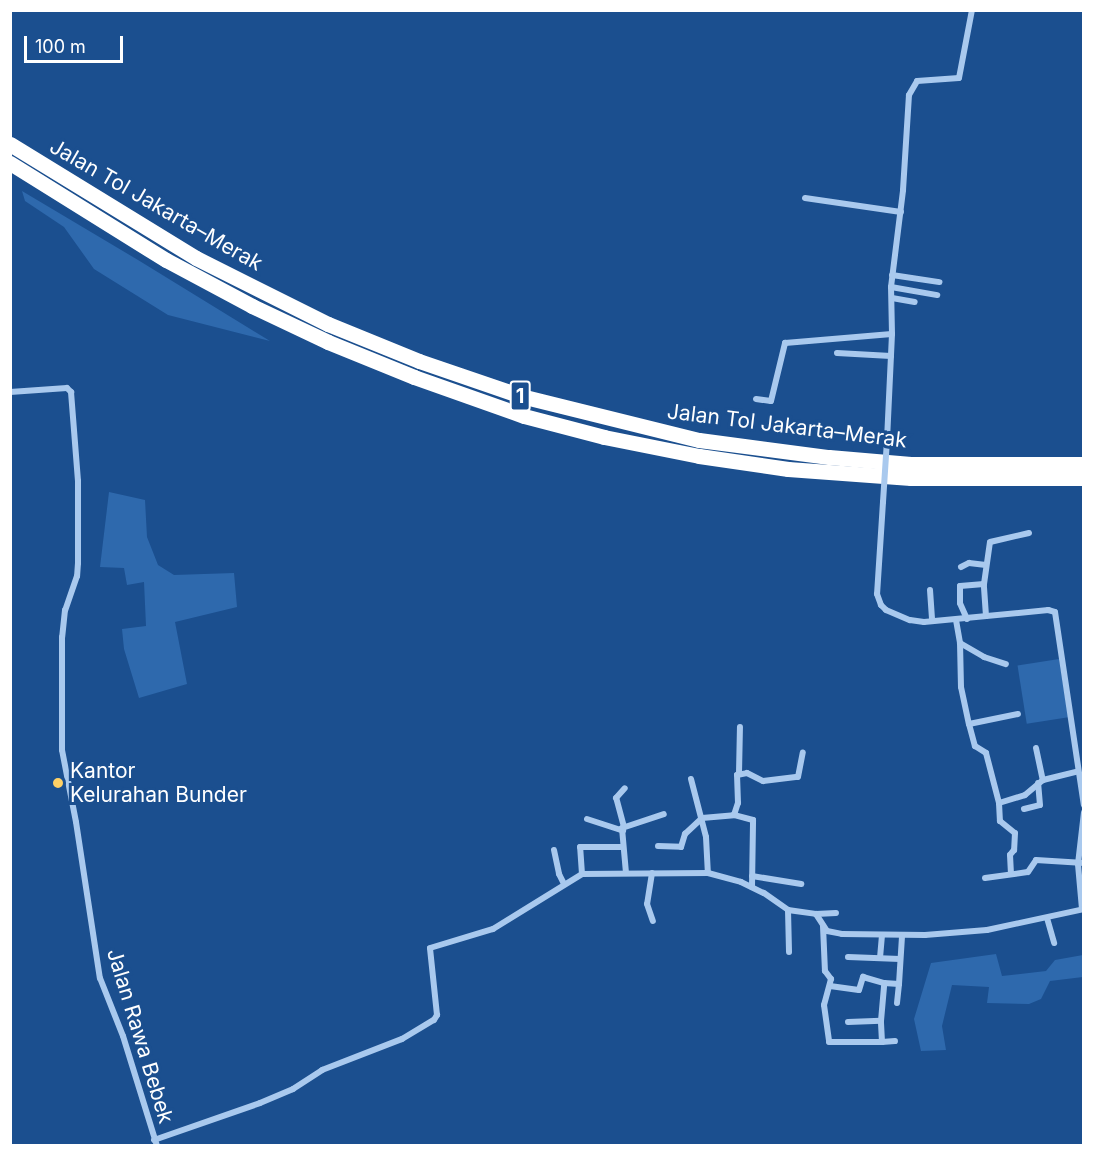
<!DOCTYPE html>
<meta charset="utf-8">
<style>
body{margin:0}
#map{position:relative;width:1094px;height:1156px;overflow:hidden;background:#1b4f8f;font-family:Inter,sans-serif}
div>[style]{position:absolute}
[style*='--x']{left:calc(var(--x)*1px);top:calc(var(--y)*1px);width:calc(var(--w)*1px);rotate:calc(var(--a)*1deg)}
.green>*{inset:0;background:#2e69ad;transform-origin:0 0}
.minor>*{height:6px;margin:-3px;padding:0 3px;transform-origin:3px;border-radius:3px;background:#a9c9ee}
.motorway>*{height:15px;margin:-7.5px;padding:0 7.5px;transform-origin:7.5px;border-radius:7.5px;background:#fff}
.minor-bridge>*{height:6px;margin:-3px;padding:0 3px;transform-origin:3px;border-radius:3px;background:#a9c9ee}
.dots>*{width:16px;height:16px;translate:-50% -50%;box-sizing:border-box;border:3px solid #1b4f8f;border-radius:50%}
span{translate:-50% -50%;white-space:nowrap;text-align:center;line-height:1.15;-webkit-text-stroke:6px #1b4f8f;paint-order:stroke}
.shield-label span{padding:2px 4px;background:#1b4f8f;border:2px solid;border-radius:4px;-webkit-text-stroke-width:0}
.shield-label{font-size:20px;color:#fff;font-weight:700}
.street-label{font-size:21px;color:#fff}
.poi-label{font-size:21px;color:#fff}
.left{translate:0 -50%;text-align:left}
.frame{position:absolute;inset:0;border:12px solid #fff;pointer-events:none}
.scale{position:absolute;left:24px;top:36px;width:99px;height:27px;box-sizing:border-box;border:3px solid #fff;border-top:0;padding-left:8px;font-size:18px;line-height:21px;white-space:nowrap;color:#fff;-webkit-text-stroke:4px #1b4f8f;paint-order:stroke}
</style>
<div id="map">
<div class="green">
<i style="clip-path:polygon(22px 191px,138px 260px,270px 341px,168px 315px,94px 269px,64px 227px,25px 201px)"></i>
<i style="clip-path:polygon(109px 492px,145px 500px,147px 537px,158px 565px,174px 575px,234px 573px,237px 607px,175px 622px,187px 684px,139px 698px,124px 649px,122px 629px,146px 626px,144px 582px,127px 585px,124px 568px,100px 567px)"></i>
<i style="left:1059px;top:659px;width:59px;height:42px;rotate:81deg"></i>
<i style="clip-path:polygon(996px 954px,1002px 976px,1046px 971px,1055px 960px,1083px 955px,1083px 977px,1050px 981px,1041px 999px,1029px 1004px,987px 1003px,989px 987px,952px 985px,942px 1026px,946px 1050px,921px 1051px,914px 1019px,931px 963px)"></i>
</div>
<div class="minor">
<i style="--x:805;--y:198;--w:97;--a:8.3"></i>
<i style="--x:892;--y:275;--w:48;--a:8.5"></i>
<i style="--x:891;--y:287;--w:47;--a:9.9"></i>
<i style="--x:892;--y:298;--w:23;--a:10"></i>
<i style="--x:837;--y:353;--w:54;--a:3.2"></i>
<i style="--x:10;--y:392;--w:57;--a:-4"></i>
<i style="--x:67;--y:388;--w:6;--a:45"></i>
<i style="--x:71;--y:392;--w:89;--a:85.5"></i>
<i style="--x:78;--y:481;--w:82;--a:90"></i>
<i style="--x:78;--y:563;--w:13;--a:94"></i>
<i style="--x:77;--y:576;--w:36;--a:109"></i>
<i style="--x:65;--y:610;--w:27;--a:96"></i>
<i style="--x:62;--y:637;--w:113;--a:90"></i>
<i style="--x:62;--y:750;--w:73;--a:79"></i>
<i style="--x:76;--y:822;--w:158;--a:81.3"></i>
<i style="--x:100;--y:978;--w:62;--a:68.4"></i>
<i style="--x:123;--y:1036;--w:115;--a:72.8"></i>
<i style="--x:756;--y:399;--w:15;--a:8"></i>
<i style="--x:771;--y:401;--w:60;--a:-76.4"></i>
<i style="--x:785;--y:343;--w:107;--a:-4.8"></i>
<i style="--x:887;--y:440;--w:106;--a:-87.3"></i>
<i style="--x:892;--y:334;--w:47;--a:-91.2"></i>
<i style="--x:891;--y:287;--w:98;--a:-82.9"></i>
<i style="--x:903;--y:190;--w:95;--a:-86.4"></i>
<i style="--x:909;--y:95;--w:16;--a:-60"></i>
<i style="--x:917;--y:81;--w:42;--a:-4.1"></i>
<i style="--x:959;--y:78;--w:69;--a:-79.2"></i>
<i style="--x:883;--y:502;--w:92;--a:93.7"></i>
<i style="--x:877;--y:594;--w:12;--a:70"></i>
<i style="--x:881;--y:605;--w:7;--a:45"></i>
<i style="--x:886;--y:610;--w:26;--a:23"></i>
<i style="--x:910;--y:620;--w:14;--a:8"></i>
<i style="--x:924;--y:622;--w:125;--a:-5.5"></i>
<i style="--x:1048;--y:610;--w:7;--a:16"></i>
<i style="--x:1055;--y:612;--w:195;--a:81.5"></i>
<i style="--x:961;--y:567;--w:9;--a:-27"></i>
<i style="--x:969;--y:563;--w:17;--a:7"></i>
<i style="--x:930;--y:590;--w:31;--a:86"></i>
<i style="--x:986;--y:616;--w:32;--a:-94"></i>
<i style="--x:984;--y:584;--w:42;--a:-81.9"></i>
<i style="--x:990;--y:542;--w:40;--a:-13"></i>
<i style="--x:967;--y:619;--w:17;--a:-114"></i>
<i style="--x:960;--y:603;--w:17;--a:-90"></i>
<i style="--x:960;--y:586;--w:24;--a:-5"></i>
<i style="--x:956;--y:620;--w:23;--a:80"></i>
<i style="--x:960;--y:643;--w:28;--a:30"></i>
<i style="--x:984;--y:657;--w:23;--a:18"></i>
<i style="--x:960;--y:643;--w:44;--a:88.7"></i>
<i style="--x:961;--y:687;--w:38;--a:78"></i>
<i style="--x:969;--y:724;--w:50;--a:-11.5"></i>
<i style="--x:969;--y:724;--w:23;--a:75"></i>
<i style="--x:975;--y:746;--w:13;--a:32"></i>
<i style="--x:986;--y:753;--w:52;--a:75.4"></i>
<i style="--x:999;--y:803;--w:27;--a:-17"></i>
<i style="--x:1025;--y:795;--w:23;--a:-40"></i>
<i style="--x:1043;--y:780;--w:36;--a:-14"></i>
<i style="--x:1036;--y:748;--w:33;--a:78"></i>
<i style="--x:739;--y:773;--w:46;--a:-88.8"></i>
<i style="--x:691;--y:779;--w:60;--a:75.5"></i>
<i style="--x:706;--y:837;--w:36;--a:87"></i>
<i style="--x:999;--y:803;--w:18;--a:87"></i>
<i style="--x:1000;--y:821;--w:19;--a:39"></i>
<i style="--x:1015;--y:833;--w:17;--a:93"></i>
<i style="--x:1014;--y:850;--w:6;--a:129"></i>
<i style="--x:1010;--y:855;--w:19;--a:87"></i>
<i style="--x:1024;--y:809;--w:16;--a:-14"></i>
<i style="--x:1040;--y:805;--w:22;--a:-95"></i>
<i style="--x:587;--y:819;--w:38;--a:18"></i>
<i style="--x:624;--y:827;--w:30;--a:-105"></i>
<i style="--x:616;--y:798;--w:13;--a:-48"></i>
<i style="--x:658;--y:846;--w:23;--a:2"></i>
<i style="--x:681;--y:847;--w:14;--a:-73"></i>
<i style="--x:685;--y:834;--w:23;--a:-43"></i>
<i style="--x:702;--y:818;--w:32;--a:-5"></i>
<i style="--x:554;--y:850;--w:25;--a:78"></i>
<i style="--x:559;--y:874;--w:11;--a:63"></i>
<i style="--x:626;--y:873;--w:45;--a:-95.1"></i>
<i style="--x:622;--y:828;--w:44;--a:-18.4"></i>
<i style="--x:652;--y:873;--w:31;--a:99"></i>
<i style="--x:647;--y:904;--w:18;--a:71"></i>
<i style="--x:582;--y:874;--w:27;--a:-94"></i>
<i style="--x:580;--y:847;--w:42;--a:0"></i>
<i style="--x:752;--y:876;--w:50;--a:9.3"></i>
<i style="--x:985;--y:878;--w:43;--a:-7.9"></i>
<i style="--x:1028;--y:872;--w:14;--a:-56"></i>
<i style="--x:1036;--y:860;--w:48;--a:3.6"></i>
<i style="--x:752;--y:887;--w:67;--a:-89.1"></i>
<i style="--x:753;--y:820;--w:20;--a:-165"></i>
<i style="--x:734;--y:815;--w:13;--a:-72"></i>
<i style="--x:738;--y:803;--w:28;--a:-92"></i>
<i style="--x:737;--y:775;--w:10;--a:-11"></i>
<i style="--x:747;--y:773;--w:18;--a:27"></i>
<i style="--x:763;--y:781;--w:35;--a:-7"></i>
<i style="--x:798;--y:777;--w:25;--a:-79"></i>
<i style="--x:1082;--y:909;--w:45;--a:-95.1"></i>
<i style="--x:1078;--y:864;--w:52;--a:-83.4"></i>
<i style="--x:788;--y:910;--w:42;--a:88.6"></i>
<i style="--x:816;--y:914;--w:20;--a:-3"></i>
<i style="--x:1047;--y:918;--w:26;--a:74"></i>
<i style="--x:823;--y:926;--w:45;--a:87.5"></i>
<i style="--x:825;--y:971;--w:10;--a:53"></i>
<i style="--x:831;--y:979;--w:27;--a:105"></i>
<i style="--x:824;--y:1005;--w:37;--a:82"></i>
<i style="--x:829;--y:1042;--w:53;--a:0"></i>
<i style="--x:882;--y:1042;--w:21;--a:-93"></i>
<i style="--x:848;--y:957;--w:52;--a:2.2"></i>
<i style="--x:880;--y:958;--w:23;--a:-85"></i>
<i style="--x:830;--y:986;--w:29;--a:8"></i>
<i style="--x:859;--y:990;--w:14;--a:-73"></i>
<i style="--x:863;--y:977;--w:22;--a:16"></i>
<i style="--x:897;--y:1003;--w:19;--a:-84"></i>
<i style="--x:848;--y:1022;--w:33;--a:-2"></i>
<i style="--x:881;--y:1021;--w:38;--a:-85"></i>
<i style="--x:884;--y:983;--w:15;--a:4"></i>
<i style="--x:899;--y:984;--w:48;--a:-86.4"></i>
<i style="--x:882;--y:1042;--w:13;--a:-4"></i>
<i style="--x:154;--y:1140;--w:112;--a:-19.2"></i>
<i style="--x:260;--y:1103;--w:36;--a:-23"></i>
<i style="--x:293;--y:1089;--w:35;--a:-33"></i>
<i style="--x:322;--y:1070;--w:86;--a:-21.2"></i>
<i style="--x:402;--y:1039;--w:37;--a:-31"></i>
<i style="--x:434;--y:1020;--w:6;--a:-59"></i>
<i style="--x:437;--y:1015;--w:67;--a:-96"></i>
<i style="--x:430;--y:948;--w:66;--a:-16.8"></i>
<i style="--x:493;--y:929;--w:105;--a:-31.7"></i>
<i style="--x:582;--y:874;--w:126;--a:-0.5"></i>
<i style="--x:708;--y:873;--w:34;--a:15"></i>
<i style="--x:741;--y:882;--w:25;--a:26"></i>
<i style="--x:764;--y:893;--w:29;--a:35"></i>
<i style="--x:788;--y:910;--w:28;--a:8"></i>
<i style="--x:816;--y:914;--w:20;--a:57"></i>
<i style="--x:827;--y:931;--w:15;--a:11"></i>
<i style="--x:842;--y:934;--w:83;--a:0.7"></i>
<i style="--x:925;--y:935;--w:62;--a:-4.6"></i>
<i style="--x:987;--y:930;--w:99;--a:-12.2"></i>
</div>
<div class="motorway">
<i style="--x:10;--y:144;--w:218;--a:31.5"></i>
<i style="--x:196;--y:258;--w:148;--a:26.6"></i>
<i style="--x:328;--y:324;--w:98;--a:22.1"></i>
<i style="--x:419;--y:361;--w:108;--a:18.9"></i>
<i style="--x:521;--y:396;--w:183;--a:13.9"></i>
<i style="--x:699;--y:440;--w:131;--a:7.5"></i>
<i style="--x:829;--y:457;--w:82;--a:4.9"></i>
<i style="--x:911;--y:464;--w:173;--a:0"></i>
<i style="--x:10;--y:163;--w:184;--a:31.9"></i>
<i style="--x:166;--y:260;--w:98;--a:28.1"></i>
<i style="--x:252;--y:306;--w:84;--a:25.3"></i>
<i style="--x:328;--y:342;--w:93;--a:22.1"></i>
<i style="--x:414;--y:377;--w:117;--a:19.5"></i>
<i style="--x:524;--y:416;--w:83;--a:14.7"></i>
<i style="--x:604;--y:437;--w:97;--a:11.3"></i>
<i style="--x:699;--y:456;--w:90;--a:8.3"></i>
<i style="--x:788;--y:469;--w:123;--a:4.2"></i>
<i style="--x:911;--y:478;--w:173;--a:0"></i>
</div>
<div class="minor-bridge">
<i style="--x:883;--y:502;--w:62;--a:-86.3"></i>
</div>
<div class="dots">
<i style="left:58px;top:783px;background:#ffd166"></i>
</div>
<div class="shield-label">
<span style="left:520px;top:396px">1</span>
</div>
<div class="street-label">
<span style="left:156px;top:205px;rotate:30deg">Jalan Tol Jakarta–Merak</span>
<span style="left:787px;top:426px;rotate:7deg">Jalan Tol Jakarta–Merak</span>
<span style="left:140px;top:1036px;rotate:73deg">Jalan Rawa Bebek</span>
</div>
<div class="poi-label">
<span class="left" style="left:70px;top:783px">Kantor<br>Kelurahan Bunder</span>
</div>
<div class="frame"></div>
<div class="scale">100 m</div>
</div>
